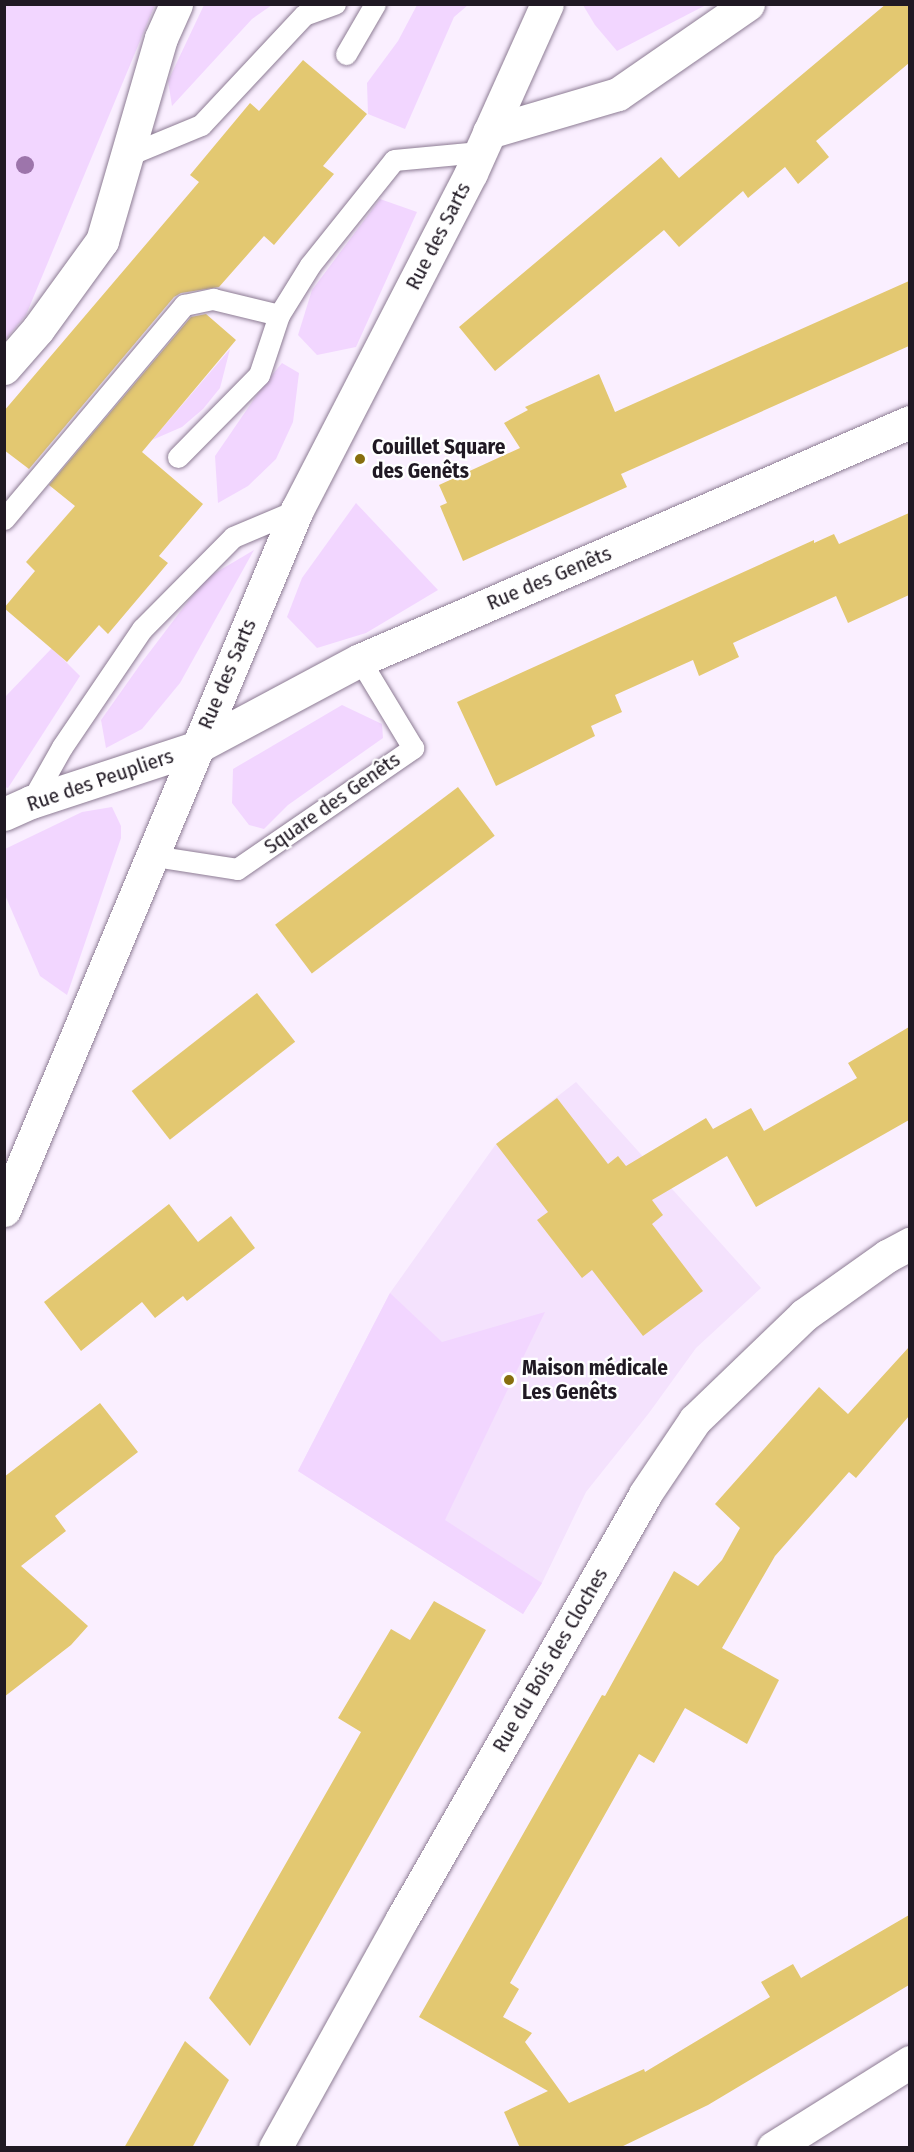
<!DOCTYPE html>
<meta charset="utf-8">
<style>
body{margin:0}
#map{position:relative;width:914px;height:2152px;overflow:hidden;background:#faefff;font-family:"Fira Sans Condensed",sans-serif}
div>[style]{position:absolute}
[style*='--x']{left:calc(var(--x)*1px);top:calc(var(--y)*1px);width:calc(var(--w)*1px);rotate:calc(var(--a)*1deg)}
.built>*{inset:0;background:#f4e2fd}
.green>*{inset:0;background:#f2d6ff}
.building>*{inset:0;background:#e3c871;transform-origin:0 0}
.roads{filter:drop-shadow(0 0 2px #8d7c94) drop-shadow(0 0 2px #8d7c94)}
.lane>*{height:21px;margin:-10.5px;padding:0 10.5px;transform-origin:10.5px;border-radius:10.5px;background:#fff}
.street>*{height:33px;margin:-16.5px;padding:0 16.5px;transform-origin:16.5px;border-radius:16.5px;background:#fff}
.trees>*{width:18px;height:18px;margin:-9px;border-radius:50%;background:#9d75ab}
.dots>*{width:16px;height:16px;translate:-50% -50%;box-sizing:border-box;border:3px solid #fff;border-radius:50%}
span{translate:-50% -50%;white-space:nowrap;text-align:center;line-height:1.15;-webkit-text-stroke:4.5px #fff;paint-order:stroke}
.street-label{font-size:21px;color:#201923}
.poi-label{font-size:21px;color:#201923;font-weight:700}
.left{translate:0 -50%;text-align:left}
.frame{position:absolute;inset:0;border:6px solid #201923;pointer-events:none}
</style>
<div id="map">
<div class="built">
<i style="clip-path:polygon(576px 1082px,761px 1288px,696px 1348px,649px 1413px,586px 1492px,542px 1583px,523px 1614px,298px 1471px,390px 1293px,496px 1144px)"></i>
</div>
<div class="green">
<i style="clip-path:polygon(5px 4px,155px 5px,26px 315px,5px 340px)"></i>
<i style="clip-path:polygon(204px 5px,272px 5px,252px 19px,172px 106px,168px 81px)"></i>
<i style="clip-path:polygon(417px 5px,468px 5px,454px 17px,405px 129px,368px 114px,367px 83px,398px 41px)"></i>
<i style="clip-path:polygon(583px 5px,583px 4px,706px 5px,617px 51px,595px 25px)"></i>
<i style="clip-path:polygon(380px 199px,417px 212px,356px 347px,317px 355px,298px 335px,312px 290px)"></i>
<i style="clip-path:polygon(230px 349px,220px 388px,203px 409px,182px 427px,152px 440px)"></i>
<i style="clip-path:polygon(282px 363px,299px 373px,293px 422px,276px 459px,248px 486px,218px 503px,215px 456px,263px 386px)"></i>
<i style="clip-path:polygon(356px 503px,438px 590px,366px 633px,317px 648px,287px 617px,302px 578px)"></i>
<i style="clip-path:polygon(254px 550px,180px 683px,142px 729px,106px 748px,101px 720px,142px 662px,205px 579px)"></i>
<i style="clip-path:polygon(52px 648px,80px 676px,8px 788px,5px 787px,5px 697px)"></i>
<i style="clip-path:polygon(342px 705px,382px 724px,383px 738px,288px 805px,264px 829px,249px 825px,232px 803px,233px 769px)"></i>
<i style="clip-path:polygon(112px 807px,121px 826px,121px 838px,67px 995px,40px 976px,5px 895px,5px 849px,82px 812px)"></i>
<i style="clip-path:polygon(390px 1293px,442px 1342px,545px 1312px,445px 1520px,542px 1583px,523px 1614px,298px 1471px)"></i>
</div>
<div class="building">
<i style="clip-path:polygon(886px 4px,909px 4px,909px 63px,816px 141px,829px 157px,798px 184px,785px 167px,748px 198px,743px 191px,679px 247px,664px 230px,495px 371px,459px 327px,661px 157px,679px 178px)"></i>
<i style="clip-path:polygon(303px 60px,367px 114px,323px 166px,334px 174px,274px 245px,264px 236px,219px 287px,181px 293px,174px 297px,29px 469px,4px 450px,4px 411px,199px 182px,190px 175px,250px 103px,259px 111px)"></i>
<i style="clip-path:polygon(909px 281px,909px 346px,621px 474px,627px 487px,463px 561px,440px 506px,447px 503px,439px 485px,520px 448px,504px 423px,528px 410px,525px 407px,599px 374px,615px 412px)"></i>
<i style="clip-path:polygon(206px 314px,236px 340px,142px 452px,203px 504px,159px 556px,168px 563px,108px 634px,99px 625px,67px 662px,4px 608px,35px 571px,26px 562px,75px 506px,49px 485px,191px 317px)"></i>
<i style="clip-path:polygon(909px 513px,909px 595px,848px 623px,836px 596px,733px 643px,739px 657px,699px 676px,693px 660px,615px 695px,622px 712px,591px 726px,595px 736px,496px 786px,457px 702px,814px 540px,814px 543px,834px 534px,839px 544px)"></i>
<i style="left:458px;top:787px;width:61px;height:229px;rotate:53deg"></i>
<i style="left:257px;top:993px;width:62px;height:159px;rotate:52deg"></i>
<i style="clip-path:polygon(909px 1027px,909px 1120px,756px 1207px,727px 1156px,652px 1200px,663px 1215px,652px 1224px,703px 1291px,643px 1336px,592px 1270px,582px 1278px,537px 1220px,548px 1212px,496px 1144px,557px 1098px,608px 1164px,618px 1156px,626px 1166px,706px 1118px,713px 1129px,751px 1108px,764px 1131px,857px 1078px,848px 1063px)"></i>
<i style="clip-path:polygon(169px 1204px,198px 1242px,231px 1216px,255px 1248px,187px 1301px,183px 1296px,155px 1318px,142px 1302px,81px 1351px,44px 1302px)"></i>
<i style="clip-path:polygon(909px 1347px,909px 1416px,856px 1478px,849px 1472px,775px 1556px,722px 1648px,779px 1680px,747px 1744px,685px 1708px,654px 1763px,639px 1754px,510px 1983px,519px 1989px,503px 2017px,532px 2033px,525px 2042px,569px 2103px,644px 2069px,645px 2072px,770px 1997px,761px 1982px,793px 1964px,801px 1978px,909px 1915px,909px 1985px,708px 2105px,619px 2148px,520px 2148px,504px 2112px,548px 2091px,419px 2017px,602px 1695px,605px 1696px,674px 1571px,698px 1586px,722px 1560px,740px 1528px,715px 1504px,819px 1387px,848px 1414px)"></i>
<i style="clip-path:polygon(100px 1403px,138px 1452px,55px 1516px,66px 1531px,21px 1566px,88px 1626px,71px 1645px,4px 1697px,4px 1477px)"></i>
<i style="clip-path:polygon(434px 1601px,486px 1630px,250px 2046px,209px 1998px,361px 1732px,338px 1718px,391px 1629px,410px 1640px)"></i>
<i style="clip-path:polygon(185px 2041px,229px 2080px,192px 2148px,124px 2148px)"></i>
</div>
<div class="roads">
<div class="lane">
<i style="--x:346;--y:54;--w:58;--a:-59.9"></i>
<i style="--x:126;--y:156;--w:81;--a:-22.5"></i>
<i style="--x:201;--y:125;--w:151;--a:-46.9"></i>
<i style="--x:304;--y:15;--w:33;--a:-20"></i>
<i style="--x:178;--y:457;--w:115;--a:-45.4"></i>
<i style="--x:259;--y:375;--w:63;--a:-71.6"></i>
<i style="--x:4;--y:519;--w:280;--a:-49.9"></i>
<i style="--x:184;--y:305;--w:30;--a:-12"></i>
<i style="--x:213;--y:299;--w:68;--a:13.6"></i>
<i style="--x:279;--y:315;--w:59;--a:-58.2"></i>
<i style="--x:310;--y:265;--w:134;--a:-51.3"></i>
<i style="--x:394;--y:160;--w:86;--a:-5.3"></i>
<i style="--x:31;--y:802;--w:63;--a:-60.6"></i>
<i style="--x:62;--y:747;--w:143;--a:-55.9"></i>
<i style="--x:142;--y:629;--w:129;--a:-45.3"></i>
<i style="--x:233;--y:537;--w:69;--a:-22.9"></i>
<i style="--x:154;--y:856;--w:84;--a:8.9"></i>
<i style="--x:237;--y:869;--w:214;--a:-34.5"></i>
<i style="--x:413;--y:748;--w:103;--a:-121.1"></i>
</div>
<div class="street">
<i style="--x:489;--y:132;--w:134;--a:-16.4"></i>
<i style="--x:618;--y:94;--w:158;--a:-34.7"></i>
<i style="--x:4;--y:368;--w:52;--a:-48.9"></i>
<i style="--x:38;--y:329;--w:109;--a:-54"></i>
<i style="--x:102;--y:241;--w:211;--a:-73.8"></i>
<i style="--x:161;--y:38;--w:37;--a:-66"></i>
<i style="--x:4;--y:814;--w:30;--a:-24"></i>
<i style="--x:31;--y:802;--w:173;--a:-18.2"></i>
<i style="--x:195;--y:748;--w:187;--a:-28.1"></i>
<i style="--x:360;--y:660;--w:599;--a:-23.4"></i>
<i style="--x:4;--y:1210;--w:759;--a:-67.29"></i>
<i style="--x:297;--y:510;--w:379;--a:-62.7"></i>
<i style="--x:471;--y:173;--w:185;--a:-65.8"></i>
<i style="--x:275;--y:2148;--w:262;--a:-61"></i>
<i style="--x:402;--y:1919;--w:490;--a:-60.2"></i>
<i style="--x:645;--y:1494;--w:89;--a:-56"></i>
<i style="--x:695;--y:1420;--w:151;--a:-43.9"></i>
<i style="--x:804;--y:1315;--w:102;--a:-35.4"></i>
<i style="--x:887;--y:1256;--w:26;--a:-28"></i>
<i style="--x:773;--y:2148;--w:162;--a:-32.1"></i>
</div>
</div>
<div class="trees">
<i style="left:25px;top:165px"></i>
</div>
<div class="dots">
<i style="left:360px;top:459px;background:#876e0e"></i>
<i style="left:509px;top:1380px;background:#876e0e"></i>
</div>
<div class="street-label">
<span style="left:438px;top:236px;rotate:-63deg">Rue des Sarts</span>
<span style="left:549px;top:578px;rotate:-23deg">Rue des Genêts</span>
<span style="left:227px;top:674px;rotate:-67deg">Rue des Sarts</span>
<span style="left:100px;top:780px;rotate:-19deg">Rue des Peupliers</span>
<span style="left:332px;top:803px;rotate:-35deg">Square des Genêts</span>
<span style="left:550px;top:1660px;rotate:-60deg">Rue du Bois des Cloches</span>
</div>
<div class="poi-label">
<span class="left" style="left:372px;top:459px">Couillet Square<br>des Genêts</span>
<span class="left" style="left:522px;top:1380px">Maison médicale<br>Les Genêts</span>
</div>
<div class="frame"></div>
</div>
